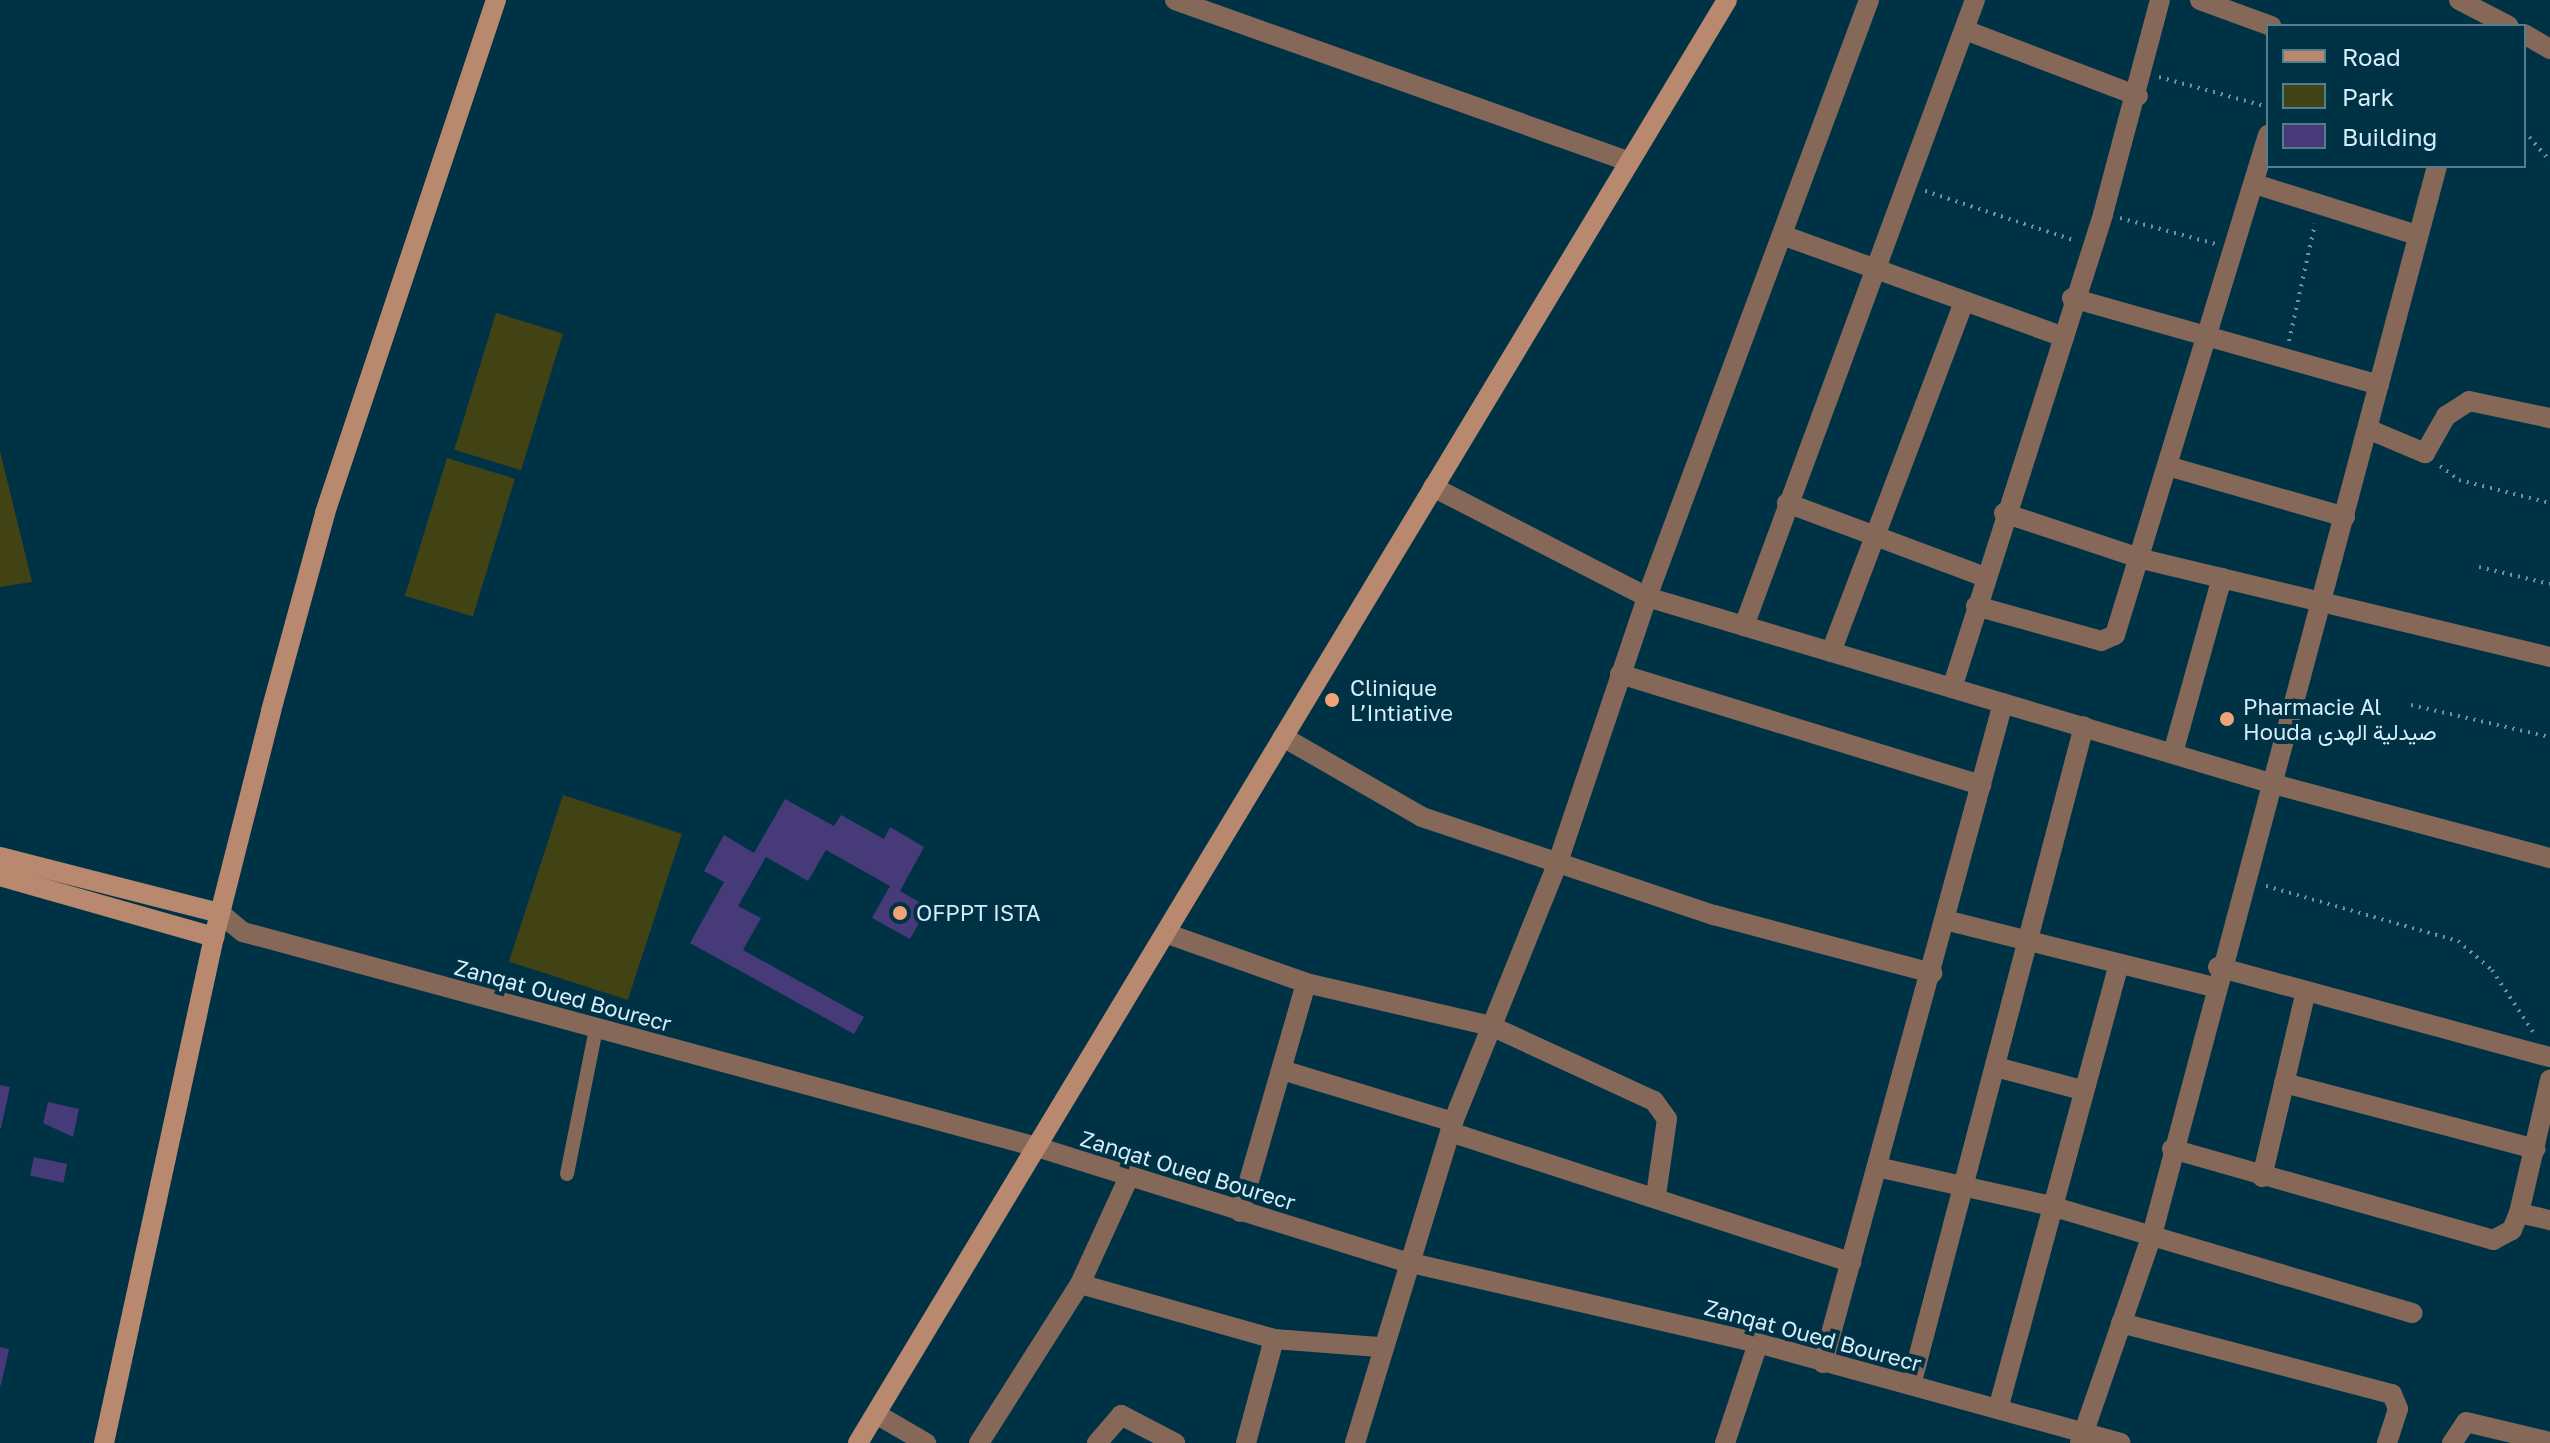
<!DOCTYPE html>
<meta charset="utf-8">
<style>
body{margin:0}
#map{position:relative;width:2550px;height:1443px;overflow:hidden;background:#003246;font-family:"Golos Text",Vazirmatn,sans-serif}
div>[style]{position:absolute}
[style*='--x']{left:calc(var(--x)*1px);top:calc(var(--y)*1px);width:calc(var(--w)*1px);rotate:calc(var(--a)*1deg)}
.green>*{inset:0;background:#424314;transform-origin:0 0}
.building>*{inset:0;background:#463a78;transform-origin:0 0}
.path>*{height:4px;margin-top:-2px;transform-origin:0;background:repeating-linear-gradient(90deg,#6e93a3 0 2px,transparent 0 8px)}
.lane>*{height:14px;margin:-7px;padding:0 7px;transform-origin:7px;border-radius:7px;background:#866858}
.street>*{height:20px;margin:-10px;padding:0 10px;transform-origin:10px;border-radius:10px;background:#866858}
.secondary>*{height:20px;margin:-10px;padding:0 10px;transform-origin:10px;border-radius:10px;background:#b9896f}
.dots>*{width:22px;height:22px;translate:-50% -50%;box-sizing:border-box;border:4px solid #003246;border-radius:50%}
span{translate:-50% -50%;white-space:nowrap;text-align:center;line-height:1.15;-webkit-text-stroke:8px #003246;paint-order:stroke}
.poi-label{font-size:22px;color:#d6eefa}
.left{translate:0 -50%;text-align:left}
.street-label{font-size:22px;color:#d6eefa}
.legend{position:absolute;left:2266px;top:24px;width:260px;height:144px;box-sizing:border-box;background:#003246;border:2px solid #567d8e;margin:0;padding:10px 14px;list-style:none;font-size:24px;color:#d6eefa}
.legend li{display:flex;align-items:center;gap:16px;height:40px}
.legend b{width:40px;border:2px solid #567d8e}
</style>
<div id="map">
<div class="green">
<i style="left:496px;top:313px;width:70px;height:143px;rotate:17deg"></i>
<i style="clip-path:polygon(0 451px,32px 582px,0 587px)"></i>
<i style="left:447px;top:458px;width:71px;height:144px;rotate:17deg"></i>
<i style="left:563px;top:795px;width:125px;height:175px;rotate:18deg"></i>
</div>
<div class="building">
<i style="clip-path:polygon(785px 799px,834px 826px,841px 815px,884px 839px,890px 827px,924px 847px,900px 891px,928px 907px,910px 939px,872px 918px,890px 886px,826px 850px,808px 881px,766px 857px,738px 906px,761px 918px,743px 950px,864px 1017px,854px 1034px,690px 943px,724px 882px,704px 871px,724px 835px,754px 853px)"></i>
<i style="clip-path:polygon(0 1085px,10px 1087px,1px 1128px,0 1128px)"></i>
<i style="clip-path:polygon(48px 1102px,79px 1109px,73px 1137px,43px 1123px)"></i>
<i style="left:34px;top:1157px;width:34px;height:19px;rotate:12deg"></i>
<i style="clip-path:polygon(0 1347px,9px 1349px,1px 1385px,0 1385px)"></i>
</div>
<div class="path">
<i style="--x:2159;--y:77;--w:113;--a:15.4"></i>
<i style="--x:2524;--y:131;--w:40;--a:49"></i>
<i style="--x:1925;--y:191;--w:156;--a:18.3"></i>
<i style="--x:2120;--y:218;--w:99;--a:15.2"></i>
<i style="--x:2289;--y:341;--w:120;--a:-77.5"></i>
<i style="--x:2440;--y:466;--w:24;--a:36"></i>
<i style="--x:2459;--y:480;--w:94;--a:14.2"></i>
<i style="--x:2479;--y:567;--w:73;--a:13.5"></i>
<i style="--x:2411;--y:705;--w:143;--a:13"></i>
<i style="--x:2266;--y:886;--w:200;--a:16"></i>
<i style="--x:2458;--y:941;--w:45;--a:40.5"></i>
<i style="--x:2492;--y:970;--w:74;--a:56.5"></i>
</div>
<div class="lane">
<i style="--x:567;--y:1174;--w:148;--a:-78.7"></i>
</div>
<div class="street">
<i style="--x:1175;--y:0;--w:479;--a:19.6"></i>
<i style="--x:2200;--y:0;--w:76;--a:20.1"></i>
<i style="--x:2459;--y:0;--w:56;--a:27.5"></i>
<i style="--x:1965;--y:30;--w:185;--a:20.9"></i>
<i style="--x:2524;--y:34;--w:30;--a:30"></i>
<i style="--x:2255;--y:184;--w:170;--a:17.5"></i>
<i style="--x:1782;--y:235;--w:300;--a:19.9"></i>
<i style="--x:2072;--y:298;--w:319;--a:15.8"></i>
<i style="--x:2370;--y:430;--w:60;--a:22.7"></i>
<i style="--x:2425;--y:453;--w:43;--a:-60.4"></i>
<i style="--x:2446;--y:416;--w:27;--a:-33"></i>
<i style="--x:2469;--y:401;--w:83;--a:11.9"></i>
<i style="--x:2171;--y:467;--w:181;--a:16"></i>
<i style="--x:1433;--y:487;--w:241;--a:27.2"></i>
<i style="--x:1647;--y:597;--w:650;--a:16.62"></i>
<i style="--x:2270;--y:783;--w:290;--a:15"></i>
<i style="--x:1787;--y:503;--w:211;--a:20.5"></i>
<i style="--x:2004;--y:513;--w:145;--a:18.4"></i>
<i style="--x:2142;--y:559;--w:420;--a:13.5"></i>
<i style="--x:1976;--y:606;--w:130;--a:15.6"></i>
<i style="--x:2101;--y:641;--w:15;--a:-23"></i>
<i style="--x:2115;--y:635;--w:523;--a:-72.99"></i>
<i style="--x:1744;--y:626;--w:667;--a:-69.75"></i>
<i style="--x:1831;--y:652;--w:372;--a:-69.2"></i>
<i style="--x:1620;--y:674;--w:378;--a:17.1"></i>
<i style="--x:1952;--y:688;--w:497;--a:-72.3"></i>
<i style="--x:2103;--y:214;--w:221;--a:-75.1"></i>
<i style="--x:1283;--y:737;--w:160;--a:29.9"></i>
<i style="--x:1422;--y:817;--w:308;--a:18.6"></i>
<i style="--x:1714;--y:915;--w:226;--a:14.9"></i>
<i style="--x:2173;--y:753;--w:182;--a:-74.4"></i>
<i style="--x:220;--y:913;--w:30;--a:40"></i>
<i style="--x:243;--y:932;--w:826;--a:15.16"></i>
<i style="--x:1040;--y:1148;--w:384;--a:17.3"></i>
<i style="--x:1407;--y:1262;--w:360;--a:13"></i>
<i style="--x:1758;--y:1343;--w:376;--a:15.4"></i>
<i style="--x:1945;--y:920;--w:277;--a:14"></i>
<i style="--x:1168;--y:934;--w:146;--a:19.5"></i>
<i style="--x:1306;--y:983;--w:190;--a:13.1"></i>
<i style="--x:1491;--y:1026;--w:179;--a:24.7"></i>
<i style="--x:1654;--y:1101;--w:22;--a:54"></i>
<i style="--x:1667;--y:1119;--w:77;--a:98.2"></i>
<i style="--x:2218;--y:967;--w:344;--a:15.2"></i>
<i style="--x:1996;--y:1067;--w:89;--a:15"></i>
<i style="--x:1282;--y:1070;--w:179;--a:16.9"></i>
<i style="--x:2284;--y:1083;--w:260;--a:14.7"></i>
<i style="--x:1450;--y:1132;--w:422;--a:18"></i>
<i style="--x:2172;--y:1149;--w:334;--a:15.8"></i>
<i style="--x:2493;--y:1240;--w:21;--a:-28"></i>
<i style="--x:2512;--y:1230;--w:18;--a:-68"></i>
<i style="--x:2519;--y:1213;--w:137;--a:-76.9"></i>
<i style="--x:1877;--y:1167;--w:178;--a:12.6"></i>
<i style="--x:2051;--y:1206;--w:377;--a:16.5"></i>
<i style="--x:2262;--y:1177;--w:191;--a:-76.7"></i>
<i style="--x:1240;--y:1212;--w:238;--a:-73.9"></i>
<i style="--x:2519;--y:1213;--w:32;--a:13"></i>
<i style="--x:1080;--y:1284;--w:202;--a:15.8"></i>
<i style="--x:1274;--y:1339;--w:105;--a:4.4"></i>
<i style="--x:2121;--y:1323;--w:280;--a:14.7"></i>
<i style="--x:2392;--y:1394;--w:16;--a:68"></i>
<i style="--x:2398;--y:1409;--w:36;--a:108"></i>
<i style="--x:1823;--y:1363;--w:684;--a:-74.74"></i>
<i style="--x:1911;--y:1385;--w:681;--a:-75.29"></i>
<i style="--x:1998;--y:1409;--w:461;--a:-74.8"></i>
<i style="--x:876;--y:1414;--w:58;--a:30.1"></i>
<i style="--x:979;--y:1443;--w:188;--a:-57.6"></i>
<i style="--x:1080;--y:1284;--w:115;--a:-65.4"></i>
<i style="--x:1097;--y:1443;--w:37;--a:-49"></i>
<i style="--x:1121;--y:1415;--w:61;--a:27.4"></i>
<i style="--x:1246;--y:1443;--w:108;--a:-74.9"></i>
<i style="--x:1355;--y:1443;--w:336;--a:-73"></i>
<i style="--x:1453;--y:1122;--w:280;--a:-68"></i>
<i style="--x:1558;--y:862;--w:280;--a:-71.4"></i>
<i style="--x:1647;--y:597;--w:637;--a:-69.6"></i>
<i style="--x:1725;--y:1443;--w:105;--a:-71.7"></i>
<i style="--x:2080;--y:1443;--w:220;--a:-70.9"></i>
<i style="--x:2152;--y:1235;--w:1106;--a:-75.07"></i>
<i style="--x:2452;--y:1443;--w:25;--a:-56"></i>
<i style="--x:2466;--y:1422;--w:86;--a:13.4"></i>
</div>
<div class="secondary">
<i style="--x:0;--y:857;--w:227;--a:14.3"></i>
<i style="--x:0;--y:876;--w:223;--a:15.9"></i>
<i style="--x:104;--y:1443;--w:518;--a:-77.74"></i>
<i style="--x:214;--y:937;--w:233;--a:-75.8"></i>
<i style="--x:271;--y:711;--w:205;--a:-74.7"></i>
<i style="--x:325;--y:513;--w:541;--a:-71.57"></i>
<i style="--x:858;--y:1443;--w:1684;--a:-58.94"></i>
</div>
<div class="dots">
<i style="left:1332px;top:700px;background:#efa377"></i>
<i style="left:2227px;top:719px;background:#efa377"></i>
<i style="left:900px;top:913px;background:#efa377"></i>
</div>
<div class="poi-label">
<span class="left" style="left:1350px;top:700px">Clinique<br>L’Intiative</span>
<span class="left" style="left:2243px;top:719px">Pharmacie Al<br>Houda صيدلية الهدى</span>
<span class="left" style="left:916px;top:913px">OFPPT ISTA</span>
</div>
<div class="street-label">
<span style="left:563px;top:995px;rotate:15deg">Zanqat Oued Bourecr</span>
<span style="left:1188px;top:1170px;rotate:17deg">Zanqat Oued Bourecr</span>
<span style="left:1813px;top:1335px;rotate:15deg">Zanqat Oued Bourecr</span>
</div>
<ul class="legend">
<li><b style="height:10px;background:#b9896f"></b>Road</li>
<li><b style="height:22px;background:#424314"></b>Park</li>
<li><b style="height:22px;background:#463a78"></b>Building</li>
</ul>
</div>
